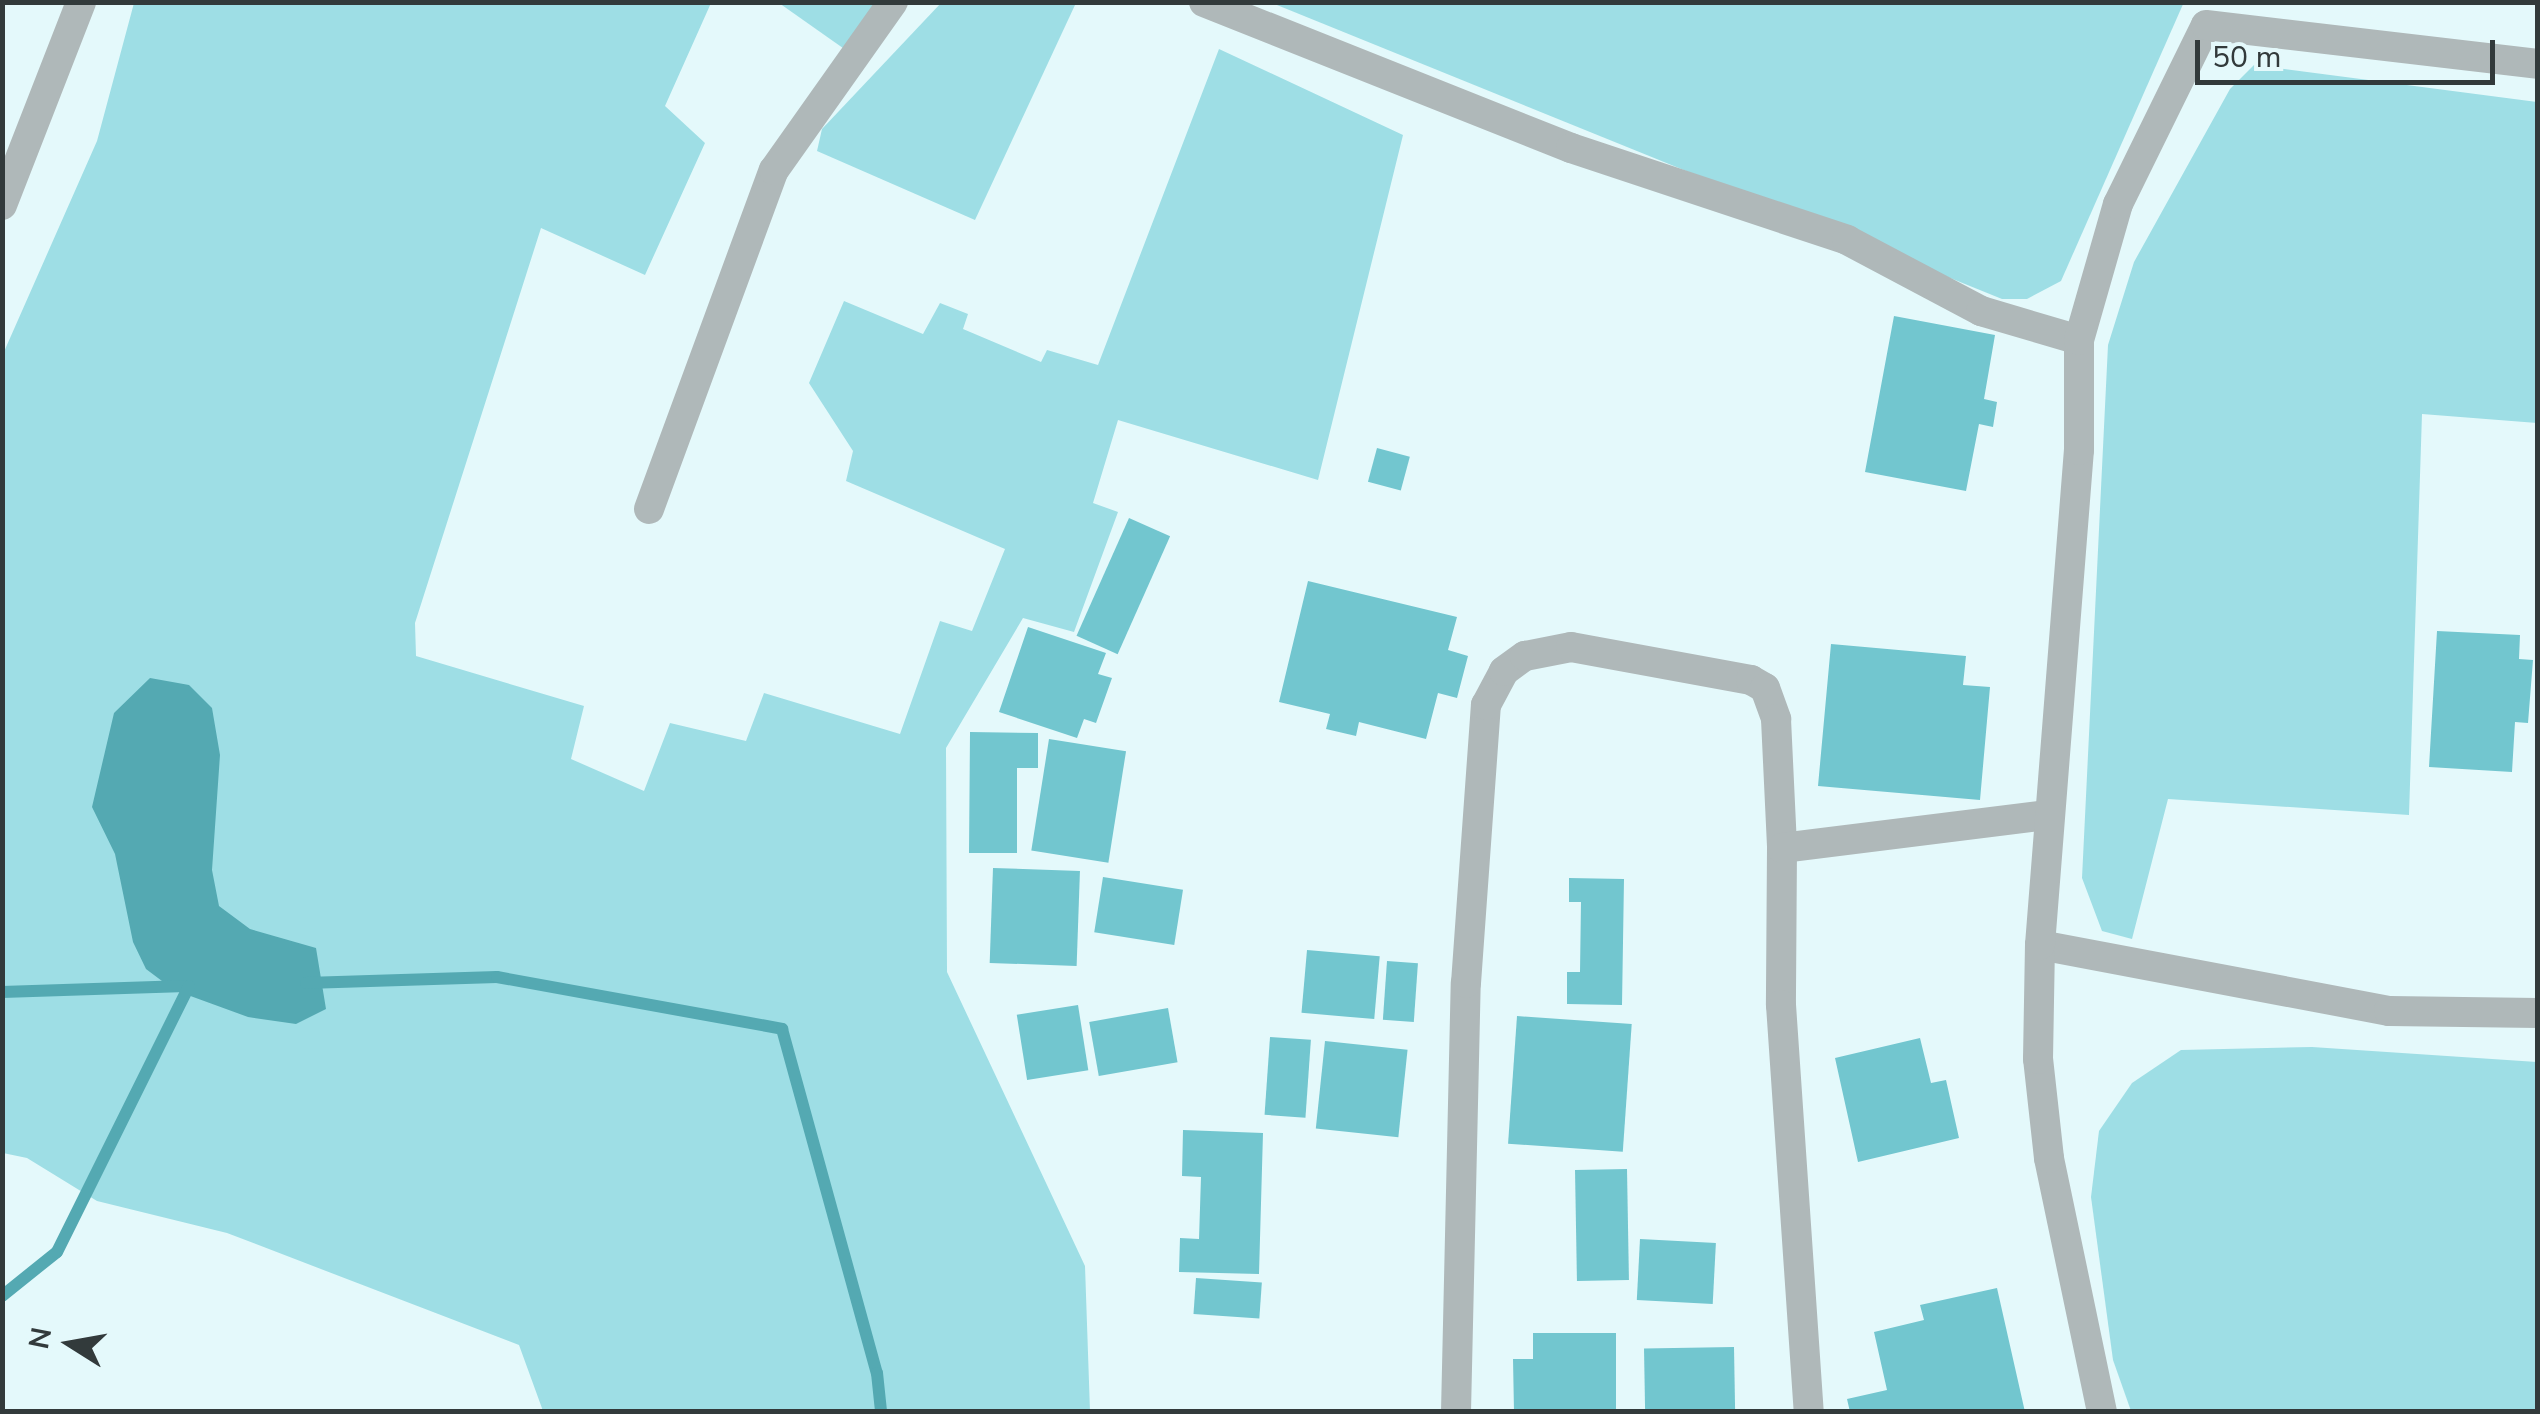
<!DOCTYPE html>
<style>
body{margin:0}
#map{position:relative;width:2540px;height:1414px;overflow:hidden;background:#e4f9fb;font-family:"Nunito Sans",sans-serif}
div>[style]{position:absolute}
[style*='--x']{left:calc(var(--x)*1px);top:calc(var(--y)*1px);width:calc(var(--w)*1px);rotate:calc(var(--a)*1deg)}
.green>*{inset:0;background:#9edee5}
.water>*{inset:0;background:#54a9b2}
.stream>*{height:12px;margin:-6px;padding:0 6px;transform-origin:6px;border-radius:6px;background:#54a9b2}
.building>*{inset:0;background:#72c6cf;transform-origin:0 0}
.minor>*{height:30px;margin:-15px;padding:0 15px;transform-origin:15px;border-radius:15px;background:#afb8b9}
span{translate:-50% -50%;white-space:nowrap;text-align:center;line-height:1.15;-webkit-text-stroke:10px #e4f9fb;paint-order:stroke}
.frame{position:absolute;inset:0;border:5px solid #323a3b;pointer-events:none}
.north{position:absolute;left:20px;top:1294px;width:100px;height:100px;-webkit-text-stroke:8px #e4f9fb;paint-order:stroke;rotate:281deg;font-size:28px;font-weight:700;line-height:40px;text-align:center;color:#323a3b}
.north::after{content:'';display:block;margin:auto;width:35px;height:45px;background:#323a3b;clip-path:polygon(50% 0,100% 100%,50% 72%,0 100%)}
.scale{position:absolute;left:2195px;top:40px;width:300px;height:45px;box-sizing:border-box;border:5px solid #323a3b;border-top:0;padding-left:12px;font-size:30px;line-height:35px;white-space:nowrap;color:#323a3b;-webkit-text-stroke:8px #e4f9fb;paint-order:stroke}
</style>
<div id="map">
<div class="green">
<i style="clip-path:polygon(2184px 2px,2061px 281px,2027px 299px,2002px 299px,1272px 3px)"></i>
<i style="clip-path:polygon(134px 3px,711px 3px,665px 106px,705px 143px,645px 275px,541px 228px,415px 623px,416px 656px,584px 706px,571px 759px,644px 791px,670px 723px,746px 741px,764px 693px,900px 734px,940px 621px,972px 631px,1005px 549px,846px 481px,853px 451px,809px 383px,844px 301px,923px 334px,940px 303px,968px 314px,963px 329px,1041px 362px,1047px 350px,1098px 365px,1219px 49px,1403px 135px,1318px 480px,1118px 420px,1093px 503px,1118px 512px,1074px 632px,1023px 618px,946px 748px,947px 972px,1085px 1266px,1090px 1411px,543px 1411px,519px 1345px,227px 1233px,97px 1201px,27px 1158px,3px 1153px,3px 354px,97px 141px)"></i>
<i style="clip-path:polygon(779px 3px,887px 3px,850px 53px)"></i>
<i style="clip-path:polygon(941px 3px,1075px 5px,975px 220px,817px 151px,822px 129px)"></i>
<i style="clip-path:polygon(2254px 65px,2537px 102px,2537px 423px,2422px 414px,2409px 815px,2168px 799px,2132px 939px,2102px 931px,2082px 878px,2108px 345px,2134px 262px,2230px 89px)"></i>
<i style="clip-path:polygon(2312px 1047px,2537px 1062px,2537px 1411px,2131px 1411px,2113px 1360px,2091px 1197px,2099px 1131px,2132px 1083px,2181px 1050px)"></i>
</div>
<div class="water">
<i style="clip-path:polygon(150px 678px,189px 685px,212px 708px,220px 755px,212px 870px,219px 906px,250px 929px,316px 948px,326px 1009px,296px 1024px,248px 1017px,174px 990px,146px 969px,133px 942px,115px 854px,92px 807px,114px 713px)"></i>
</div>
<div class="stream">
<i style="--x:306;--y:983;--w:191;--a:-1.8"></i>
<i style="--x:497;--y:977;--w:290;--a:10.3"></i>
<i style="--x:782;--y:1029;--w:357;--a:74.6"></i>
<i style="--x:877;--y:1373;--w:39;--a:84"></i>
<i style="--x:2;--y:992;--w:184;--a:-1.9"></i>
<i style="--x:2;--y:1296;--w:70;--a:-38.7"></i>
<i style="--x:57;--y:1252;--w:297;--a:-63.6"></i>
</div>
<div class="building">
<i style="clip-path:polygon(1894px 316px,1995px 335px,1984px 399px,1997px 402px,1993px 427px,1979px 424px,1966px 491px,1865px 472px)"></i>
<i style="left:1377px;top:448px;width:34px;height:35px;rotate:15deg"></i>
<i style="left:1129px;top:518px;width:45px;height:129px;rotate:24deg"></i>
<i style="clip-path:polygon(1308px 581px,1457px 617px,1448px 650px,1468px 656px,1457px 698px,1438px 693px,1426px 739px,1359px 722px,1356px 736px,1326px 729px,1330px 714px,1279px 702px)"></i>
<i style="clip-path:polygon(1028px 627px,1106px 653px,1098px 674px,1112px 678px,1096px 723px,1084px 719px,1077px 738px,999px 712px)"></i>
<i style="clip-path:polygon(2437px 631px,2520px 635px,2519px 659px,2533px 660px,2528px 723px,2515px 722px,2512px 772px,2429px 767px)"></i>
<i style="clip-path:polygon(1831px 644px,1966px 656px,1963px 685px,1990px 687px,1980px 800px,1818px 786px)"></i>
<i style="clip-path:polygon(970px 732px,1038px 733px,1038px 768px,1017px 768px,1017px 853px,969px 853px)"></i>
<i style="left:1049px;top:739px;width:78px;height:113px;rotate:9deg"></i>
<i style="left:993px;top:868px;width:87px;height:95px;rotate:2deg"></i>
<i style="left:1103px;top:877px;width:81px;height:56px;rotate:9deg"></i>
<i style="clip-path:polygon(1569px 878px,1624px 879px,1622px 1005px,1567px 1004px,1567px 972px,1580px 972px,1581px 902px,1569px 902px)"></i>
<i style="left:1307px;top:950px;width:73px;height:63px;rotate:5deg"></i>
<i style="left:1387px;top:961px;width:31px;height:59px;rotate:4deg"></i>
<i style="left:1078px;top:1005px;width:66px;height:62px;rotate:81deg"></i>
<i style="left:1168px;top:1008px;width:55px;height:80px;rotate:80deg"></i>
<i style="left:1517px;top:1016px;width:115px;height:128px;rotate:4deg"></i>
<i style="left:1270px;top:1037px;width:41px;height:78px;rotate:4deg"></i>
<i style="clip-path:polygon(1920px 1038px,1931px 1083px,1946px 1080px,1959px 1138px,1858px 1162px,1835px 1058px)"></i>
<i style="left:1325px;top:1041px;width:83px;height:88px;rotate:6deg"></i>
<i style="clip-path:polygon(1183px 1130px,1263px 1133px,1259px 1274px,1179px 1272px,1180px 1238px,1199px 1239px,1201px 1177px,1182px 1176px)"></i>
<i style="left:1627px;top:1169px;width:111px;height:52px;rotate:89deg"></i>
<i style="left:1640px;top:1239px;width:76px;height:61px;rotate:3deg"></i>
<i style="left:1196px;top:1278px;width:66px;height:36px;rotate:4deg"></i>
<i style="clip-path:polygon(1997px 1288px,2025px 1412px,1850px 1412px,1847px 1399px,1887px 1390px,1874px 1332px,1924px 1320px,1920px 1305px)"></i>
<i style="clip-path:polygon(1533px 1333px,1616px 1333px,1616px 1412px,1514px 1412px,1513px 1359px,1533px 1359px)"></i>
<i style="left:1734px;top:1347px;width:65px;height:90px;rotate:89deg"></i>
</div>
<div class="minor">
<i style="--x:1204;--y:2;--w:395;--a:21.7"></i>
<i style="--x:1571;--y:148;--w:291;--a:18.4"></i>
<i style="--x:1847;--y:240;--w:152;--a:27.9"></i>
<i style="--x:1981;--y:311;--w:102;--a:16.5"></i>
<i style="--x:2;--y:205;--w:218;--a:-68.7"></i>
<i style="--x:649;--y:509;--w:361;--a:-69.8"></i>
<i style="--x:774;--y:170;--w:206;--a:-54.7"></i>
<i style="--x:1782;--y:848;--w:157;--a:90.4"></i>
<i style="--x:1781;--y:1005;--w:408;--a:86.1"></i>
<i style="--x:2040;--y:945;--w:355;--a:10.7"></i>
<i style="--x:2389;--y:1011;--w:149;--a:0.8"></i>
<i style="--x:1456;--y:1412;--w:429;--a:-88.7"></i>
<i style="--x:1466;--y:983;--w:279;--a:-85.9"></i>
<i style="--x:1486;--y:705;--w:38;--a:-62"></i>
<i style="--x:1504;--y:671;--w:26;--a:-36"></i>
<i style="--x:1525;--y:656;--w:47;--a:-11.1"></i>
<i style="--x:1571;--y:647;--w:183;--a:10.4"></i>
<i style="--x:1751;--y:680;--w:16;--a:30"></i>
<i style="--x:1765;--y:688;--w:33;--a:70"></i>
<i style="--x:1776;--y:719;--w:129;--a:87.3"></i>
<i style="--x:1782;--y:848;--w:266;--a:-7.1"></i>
<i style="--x:2102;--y:1412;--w:259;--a:-101.8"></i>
<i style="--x:2049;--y:1158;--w:100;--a:-96.3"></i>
<i style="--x:2038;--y:1059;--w:114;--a:-89"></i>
<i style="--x:2040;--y:945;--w:497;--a:-85.5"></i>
<i style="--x:2079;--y:450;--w:110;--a:-90"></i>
<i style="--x:2079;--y:340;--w:141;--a:-74"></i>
<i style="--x:2118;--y:204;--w:199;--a:-63.8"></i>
<i style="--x:2206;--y:25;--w:334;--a:6.7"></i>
</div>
<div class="frame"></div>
<div class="north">N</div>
<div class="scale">50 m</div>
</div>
